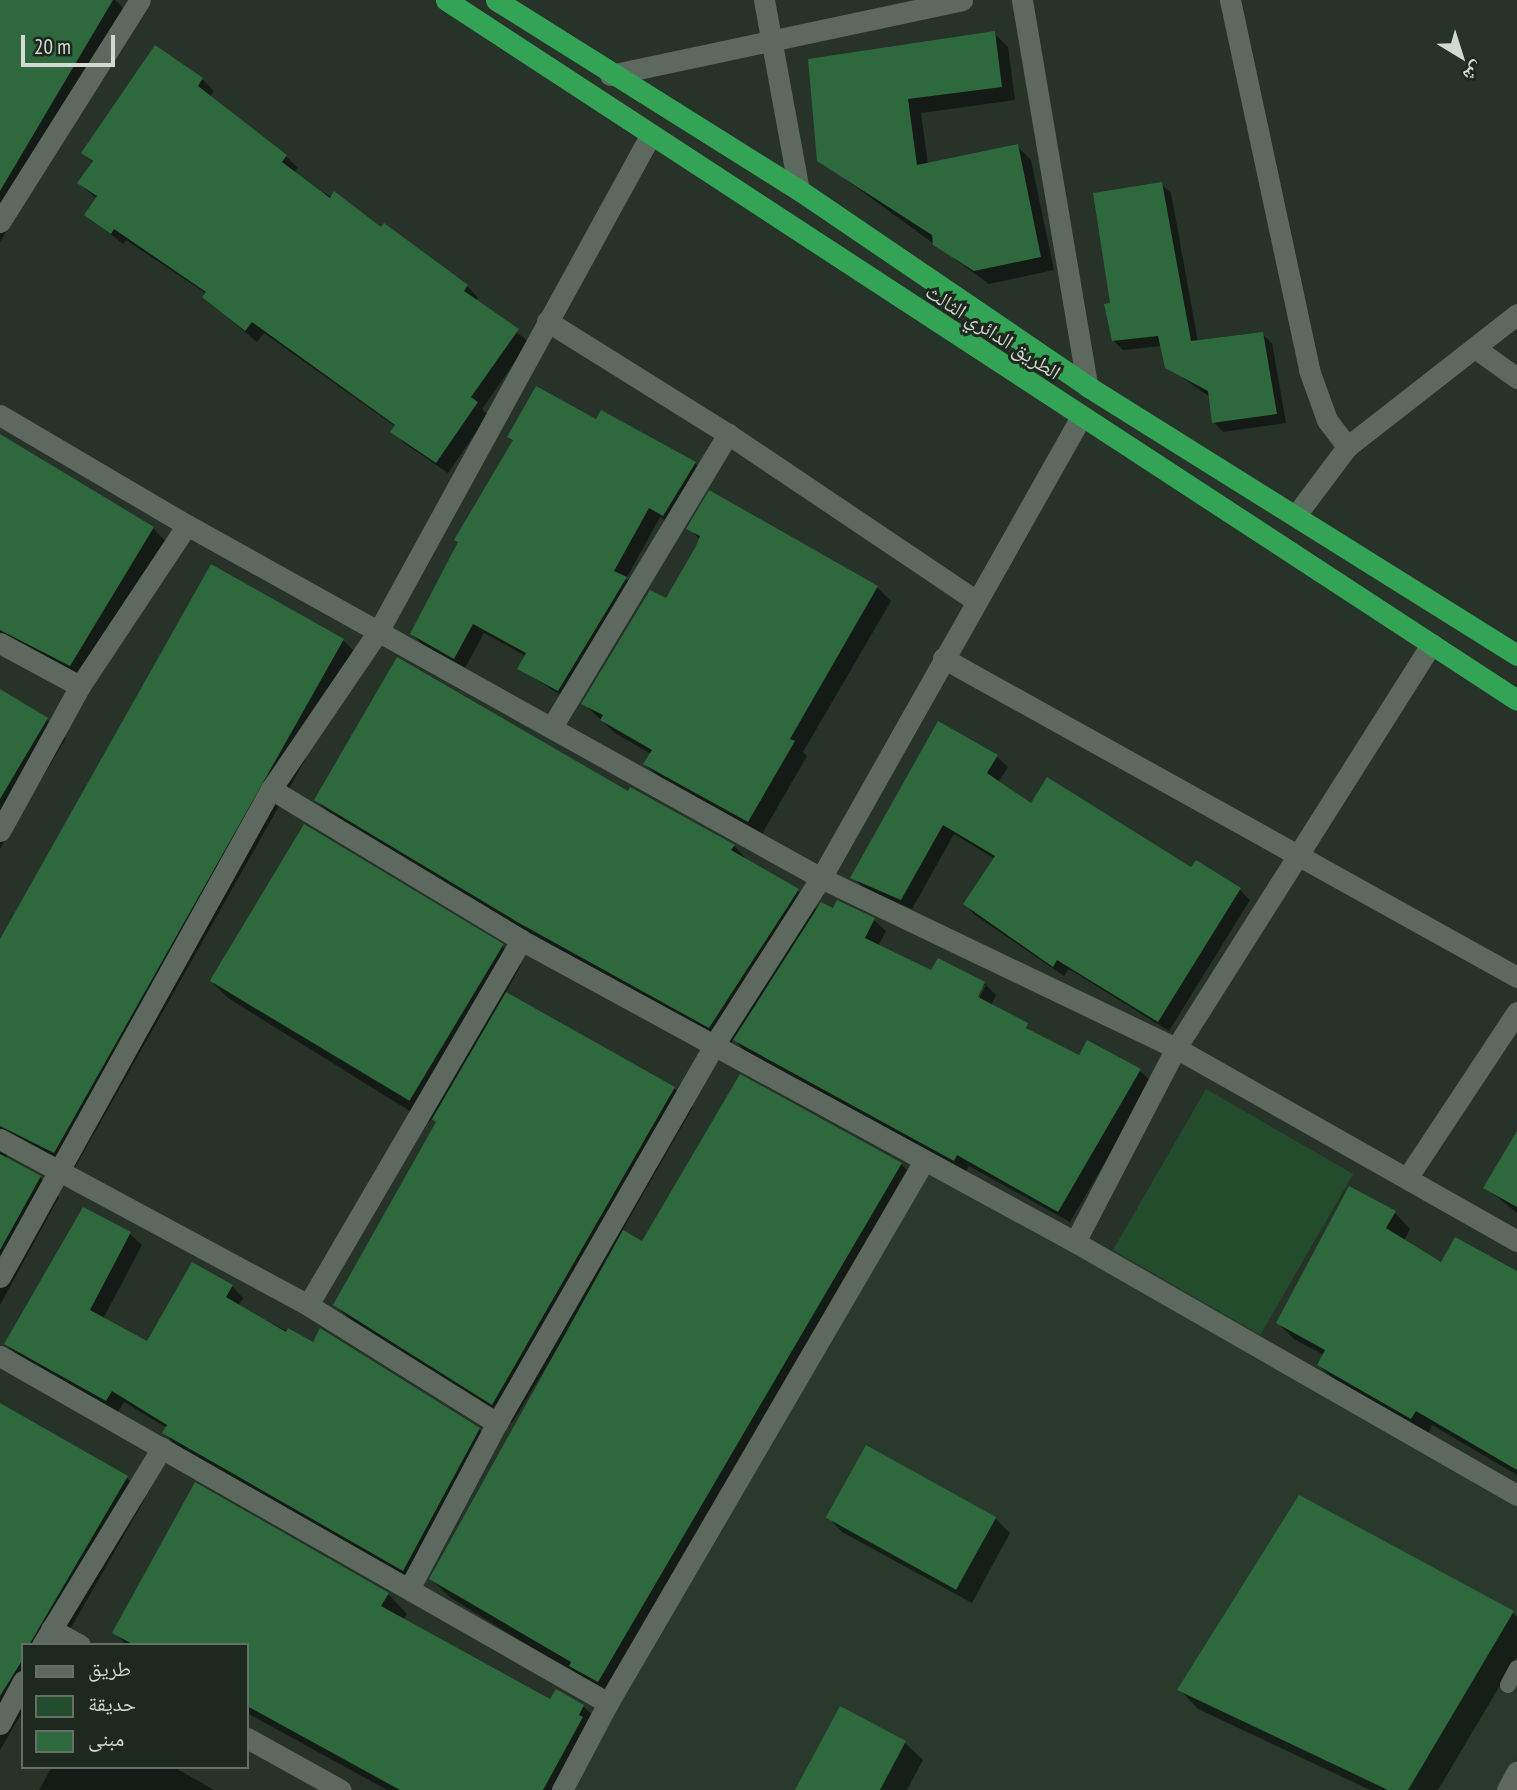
<!DOCTYPE html>
<meta charset="utf-8">
<style>
body{margin:0}
#map{position:relative;width:1517px;height:1790px;overflow:hidden;background:#273229;font-family:"PT Sans Narrow","Noto Naskh Arabic",sans-serif}
div>[style]{position:absolute}
[style*='--x']{left:calc(var(--x)*1px);top:calc(var(--y)*1px);width:calc(var(--w)*1px);rotate:calc(var(--a)*1deg)}
.built>*{inset:0;background:#293a2c}
.green>*{inset:0;background:#224c2c;transform-origin:0 0}
.shadow>*{inset:0;background:#0007}
.building>*{inset:0;background:#2d693c;transform-origin:0 0}
.lane>*{height:16px;margin:-8px;padding:0 8px;transform-origin:8px;border-radius:8px;background:#5d695f}
.street>*{height:21px;margin:-10.5px;padding:0 10.5px;transform-origin:10.5px;border-radius:10.5px;background:#5d695f}
.highway>*{height:21px;margin:-10.5px;padding:0 10.5px;transform-origin:10.5px;border-radius:10.5px;background:#33a355}
span{translate:-50% -50%;white-space:nowrap;text-align:center;line-height:1.15;-webkit-text-stroke:6px #1d281f;paint-order:stroke}
.street-label{font-size:21px;color:#d2d9d3}
.legend{position:absolute;left:21px;top:1643px;width:228px;height:126px;box-sizing:border-box;background:#1d281f;border:2px solid #656f67;margin:0;padding:9px 12px;list-style:none;font-size:21px;color:#d2d9d3}
.legend li{display:flex;align-items:center;gap:14px;height:35px}
.legend b{width:35px;border:2px solid #656f67}
.north{position:absolute;left:1426px;top:21px;width:70px;height:70px;-webkit-text-stroke:5px #1d281f;paint-order:stroke;rotate:142deg;font-size:19px;font-weight:700;line-height:28px;text-align:center;color:#d2d9d3}
.north::after{content:'';display:block;margin:auto;width:24px;height:32px;background:#d2d9d3;clip-path:polygon(50% 0,100% 100%,50% 72%,0 100%)}
.scale{position:absolute;left:21px;top:35px;width:94px;height:32px;box-sizing:border-box;border:4px solid #d2d9d3;border-top:0;padding-left:9px;font-size:21px;line-height:24px;white-space:nowrap;color:#d2d9d3;-webkit-text-stroke:5px #1d281f;paint-order:stroke}
</style>
<div id="map">
<div class="built">
<i style="clip-path:polygon(926px 1167px,1517px 1502px,1517px 1757px,1499px 1790px,571px 1790px)"></i>
</div>
<div class="green">
<i style="left:1206px;top:1089px;width:170px;height:186px;rotate:30deg"></i>
</div>
<div class="shadow">
<i style="clip-path:polygon(0 0,115px 0,133px 18px,0 242px)"></i>
<i style="clip-path:polygon(994px 33px,1008px 47px,1015px 100px,921px 113px,928px 164px,1017px 146px,1031px 160px,1054px 270px,989px 284px,819px 160px)"></i>
<i style="clip-path:polygon(202px 79px,214px 91px,210px 97px,286px 156px,298px 168px,294px 173px,467px 286px,478px 298px,476px 301px,529px 342px,482px 409px,488px 415px,448px 473px,404px 443px,393px 431px,396px 427px,264px 333px,257px 342px,216px 308px,207px 294px,126px 240px,123px 244px,86px 215px,97px 199px,79px 183px,93px 163px,83px 153px)"></i>
<i style="clip-path:polygon(1161px 184px,1171px 193px,1198px 342px,1262px 334px,1272px 343px,1286px 423px,1223px 432px,1214px 422px,1210px 397px,1167px 367px,1162px 346px,1123px 350px,1113px 340px,1112px 304px)"></i>
<i style="clip-path:polygon(596px 422px,695px 463px,705px 473px,674px 525px,660px 517px,626px 579px,636px 589px,569px 700px,519px 669px,526px 656px,484px 633px,465px 668px,422px 644px,412px 634px)"></i>
<i style="clip-path:polygon(0 436px,153px 528px,172px 548px,89px 684px,0 638px)"></i>
<i style="clip-path:polygon(689px 528px,877px 587px,891px 601px,803px 752px,807px 756px,762px 834px,659px 777px,645px 764px,651px 754px,615px 733px,583px 703px,667px 601px,700px 540px)"></i>
<i style="clip-path:polygon(343px 640px,362px 659px,73px 1171px,8px 1151px,6px 1159px,40px 1177px,59px 1197px,0 1305px,0 943px)"></i>
<i style="clip-path:polygon(0 691px,46px 719px,66px 738px,0 849px)"></i>
<i style="clip-path:polygon(939px 723px,997px 757px,1008px 767px,999px 781px,1032px 805px,1239px 889px,1250px 900px,1169px 1031px,1069px 969px,1064px 976px,975px 915px,965px 904px,995px 859px,954px 834px,912px 909px,863px 888px,853px 877px)"></i>
<i style="clip-path:polygon(evenodd,628px 793px,734px 846px,750px 863px,797px 890px,818px 911px,833px 911px,838px 903px,874px 920px,886px 931px,878px 946px,932px 973px,938px 960px,984px 983px,996px 995px,991px 1005px,1039px 1036px,1080px 1057px,1088px 1042px,1140px 1071px,1152px 1082px,1070px 1222px,969px 1166px,966px 1171px,746px 1052px,734px 1039px,729px 1046px,540px 942px,336px 819px,316px 800px,628px 793px,982px 985px,986px 985px,976px 1005px,973px 1004px,982px 985px)"></i>
<i style="clip-path:polygon(502px 946px,521px 965px,505px 994px,674px 1088px,693px 1107px,622px 1231px,643px 1243px,901px 1164px,920px 1183px,617px 1700px,451px 1598px,431px 1579px,576px 1318px,512px 1423px,355px 1324px,335px 1305px,438px 1123px,432px 1118px,429px 1123px,228px 998px,209px 979px)"></i>
<i style="clip-path:polygon(1517px 1134px,1517px 1213px,1485px 1187px)"></i>
<i style="clip-path:polygon(1395px 1213px,1410px 1229px,1404px 1241px,1442px 1264px,1517px 1293px,1517px 1475px,1432px 1425px,1428px 1434px,1335px 1381px,1319px 1365px,1324px 1355px,1294px 1339px,1278px 1323px)"></i>
<i style="clip-path:polygon(130px 1234px,142px 1245px,103px 1319px,147px 1344px,232px 1286px,243px 1298px,238px 1306px,479px 1429px,490px 1441px,415px 1581px,176px 1445px,164px 1433px,167px 1428px,124px 1402px,118px 1412px,18px 1355px,6px 1344px)"></i>
<i style="clip-path:polygon(0 1404px,127px 1478px,146px 1497px,61px 1645px,23px 1645px,23px 1711px,0 1750px)"></i>
<i style="clip-path:polygon(828px 1517px,996px 1519px,1010px 1533px,972px 1603px,842px 1532px)"></i>
<i style="clip-path:polygon(388px 1594px,407px 1614px,403px 1620px,551px 1701px,583px 1706px,603px 1725px,573px 1790px,387px 1790px,247px 1713px,247px 1645px,127px 1645px,114px 1632px)"></i>
<i style="clip-path:polygon(1513px 1613px,1517px 1617px,1517px 1657px,1438px 1790px,1370px 1790px,1198px 1709px,1179px 1689px)"></i>
<i style="clip-path:polygon(841px 1708px,905px 1743px,923px 1760px,907px 1790px,797px 1790px)"></i>
<i style="clip-path:polygon(52px 1767px,174px 1767px,214px 1790px,39px 1790px)"></i>
</div>
<div class="building">
<i style="clip-path:polygon(0 0,113px 0,0 191px)"></i>
<i style="clip-path:polygon(995px 31px,1002px 87px,908px 99px,917px 165px,1018px 144px,1041px 257px,974px 271px,933px 245px,932px 235px,817px 161px,808px 59px)"></i>
<i style="clip-path:polygon(155px 45px,203px 78px,198px 86px,287px 155px,282px 162px,330px 198px,334px 191px,381px 227px,384px 223px,468px 285px,464px 291px,519px 329px,471px 397px,478px 402px,436px 463px,390px 432px,395px 425px,252px 322px,245px 331px,202px 297px,206px 292px,114px 229px,111px 234px,84px 215px,97px 196px,77px 183px,93px 161px,81px 153px)"></i>
<i style="clip-path:polygon(1162px 182px,1191px 341px,1263px 332px,1277px 414px,1212px 423px,1208px 391px,1165px 368px,1158px 336px,1112px 341px,1104px 304px,1110px 303px,1093px 193px)"></i>
<i style="clip-path:polygon(536px 386px,596px 419px,601px 410px,696px 462px,663px 516px,649px 508px,614px 571px,627px 577px,558px 691px,517px 669px,526px 653px,473px 624px,454px 659px,410px 634px,458px 542px,454px 540px,513px 440px,507px 437px)"></i>
<i style="clip-path:polygon(0 434px,154px 527px,70px 666px,0 630px)"></i>
<i style="clip-path:polygon(709px 490px,878px 586px,790px 739px,795px 741px,748px 822px,643px 764px,652px 750px,600px 720px,603px 715px,581px 704px,650px 590px,666px 598px,695px 548px,700px 536px,686px 529px)"></i>
<i style="clip-path:polygon(211px 564px,344px 639px,54px 1153px,0 1126px,0 939px)"></i>
<i style="clip-path:polygon(397px 657px,628px 791px,630px 787px,735px 845px,731px 850px,799px 889px,709px 1028px,519px 923px,314px 800px)"></i>
<i style="clip-path:polygon(0 689px,48px 718px,0 799px)"></i>
<i style="clip-path:polygon(938px 721px,998px 755px,987px 773px,1031px 803px,1047px 777px,1191px 867px,1196px 860px,1241px 888px,1158px 1022px,1057px 960px,1053px 967px,963px 904px,995px 856px,943px 825px,901px 900px,850px 878px)"></i>
<i style="left:304px;top:824px;width:233px;height:183px;rotate:31deg"></i>
<i style="clip-path:polygon(837px 900px,875px 918px,865px 938px,931px 970px,938px 958px,985px 982px,978px 997px,1028px 1023px,1026px 1028px,1079px 1055px,1087px 1040px,1141px 1069px,1058px 1212px,957px 1155px,954px 1161px,733px 1040px,821px 902px,833px 908px)"></i>
<i style="clip-path:polygon(506px 992px,675px 1087px,492px 1405px,333px 1305px,436px 1122px,432px 1119px)"></i>
<i style="clip-path:polygon(740px 1074px,902px 1163px,598px 1682px,569px 1666px,571px 1662px,429px 1579px,623px 1230px,642px 1241px)"></i>
<i style="clip-path:polygon(1517px 1131px,1517px 1207px,1483px 1188px)"></i>
<i style="clip-path:polygon(0 1154px,41px 1176px,0 1250px)"></i>
<i style="clip-path:polygon(1349px 1186px,1396px 1211px,1386px 1228px,1441px 1262px,1455px 1237px,1517px 1271px,1517px 1470px,1416px 1411px,1411px 1419px,1317px 1365px,1325px 1350px,1276px 1323px)"></i>
<i style="clip-path:polygon(83px 1207px,131px 1232px,90px 1310px,147px 1341px,192px 1262px,233px 1285px,226px 1297px,286px 1332px,288px 1328px,313px 1342px,320px 1328px,480px 1428px,403px 1571px,162px 1433px,167px 1425px,112px 1391px,106px 1401px,4px 1344px)"></i>
<i style="clip-path:polygon(0 1403px,128px 1476px,29px 1645px,23px 1645px,23px 1659px,0 1696px)"></i>
<i style="left:866px;top:1445px;width:149px;height:83px;rotate:29deg"></i>
<i style="clip-path:polygon(195px 1482px,389px 1593px,381px 1606px,550px 1699px,556px 1689px,584px 1705px,579px 1715px,583px 1717px,543px 1790px,400px 1790px,247px 1706px,247px 1645px,134px 1645px,112px 1633px)"></i>
<i style="clip-path:polygon(1299px 1495px,1514px 1611px,1408px 1790px,1388px 1790px,1177px 1690px)"></i>
<i style="clip-path:polygon(840px 1706px,906px 1741px,880px 1790px,795px 1790px)"></i>
</div>
<div class="lane">
<i style="--x:1508;--y:1685;--w:19;--a:-62"></i>
</div>
<div class="street">
<i style="--x:764;--y:0;--w:193;--a:79.6"></i>
<i style="--x:1022;--y:0;--w:391;--a:80.4"></i>
<i style="--x:1230;--y:0;--w:378;--a:77.9"></i>
<i style="--x:1309;--y:370;--w:53;--a:70.2"></i>
<i style="--x:1327;--y:420;--w:34;--a:53"></i>
<i style="--x:610;--y:75;--w:360;--a:-12"></i>
<i style="--x:0;--y:222;--w:262;--a:-57.8"></i>
<i style="--x:547;--y:321;--w:213;--a:32"></i>
<i style="--x:1475;--y:348;--w:52;--a:35.5"></i>
<i style="--x:0;--y:415;--w:217;--a:30.5"></i>
<i style="--x:187;--y:525;--w:726;--a:29.11"></i>
<i style="--x:821;--y:878;--w:394;--a:25.6"></i>
<i style="--x:1176;--y:1048;--w:392;--a:29.5"></i>
<i style="--x:1296;--y:515;--w:85;--a:-53.1"></i>
<i style="--x:1347;--y:447;--w:216;--a:-38"></i>
<i style="--x:0;--y:643;--w:91;--a:28.3"></i>
<i style="--x:943;--y:658;--w:657;--a:29.06"></i>
<i style="--x:553;--y:725;--w:340;--a:-59"></i>
<i style="--x:728;--y:434;--w:298;--a:33.9"></i>
<i style="--x:271;--y:789;--w:292;--a:31.1"></i>
<i style="--x:521;--y:940;--w:631;--a:28.6"></i>
<i style="--x:1075;--y:1242;--w:509;--a:29.79"></i>
<i style="--x:0;--y:831;--w:166;--a:-61.1"></i>
<i style="--x:80;--y:686;--w:193;--a:-56.4"></i>
<i style="--x:0;--y:1139;--w:350;--a:28.3"></i>
<i style="--x:308;--y:1305;--w:223;--a:32"></i>
<i style="--x:1407;--y:1178;--w:199;--a:-56.5"></i>
<i style="--x:1075;--y:1242;--w:219;--a:-62.5"></i>
<i style="--x:1176;--y:1048;--w:478;--a:-57.7"></i>
<i style="--x:0;--y:1277;--w:558;--a:-60.96"></i>
<i style="--x:271;--y:789;--w:192;--a:-55.8"></i>
<i style="--x:379;--y:630;--w:563;--a:-61.25"></i>
<i style="--x:308;--y:1305;--w:423;--a:-59.7"></i>
<i style="--x:0;--y:1356;--w:700;--a:29.71"></i>
<i style="--x:410;--y:1587;--w:186;--a:-62.1"></i>
<i style="--x:497;--y:1423;--w:436;--a:-60.1"></i>
<i style="--x:714;--y:1045;--w:198;--a:-57.4"></i>
<i style="--x:821;--y:878;--w:529;--a:-60.58"></i>
<i style="--x:51;--y:1629;--w:33;--a:29"></i>
<i style="--x:42;--y:1645;--w:231;--a:-58.7"></i>
<i style="--x:0;--y:1724;--w:49;--a:-61.9"></i>
<i style="--x:247;--y:1738;--w:107;--a:29"></i>
<i style="--x:562;--y:1790;--w:98;--a:-62.1"></i>
<i style="--x:608;--y:1703;--w:627;--a:-59.76"></i>
<i style="--x:1507;--y:1790;--w:21;--a:-62"></i>
</div>
<div class="highway">
<i style="--x:446;--y:0;--w:1279;--a:33.17"></i>
<i style="--x:496;--y:0;--w:358;--a:32.1"></i>
<i style="--x:799;--y:190;--w:348;--a:34.2"></i>
<i style="--x:1087;--y:386;--w:507;--a:32.03"></i>
</div>
<div class="street-label">
<span style="left:993px;top:332px;rotate:33deg">الطريق الدائري الثالث</span>
</div>
<ul class="legend">
<li><b style="height:9px;background:#5d695f"></b>طريق</li>
<li><b style="height:19px;background:#224c2c"></b>حديقة</li>
<li><b style="height:19px;background:#2d693c"></b>مبنى</li>
</ul>
<div class="north">ش</div>
<div class="scale">20 m</div>
</div>
